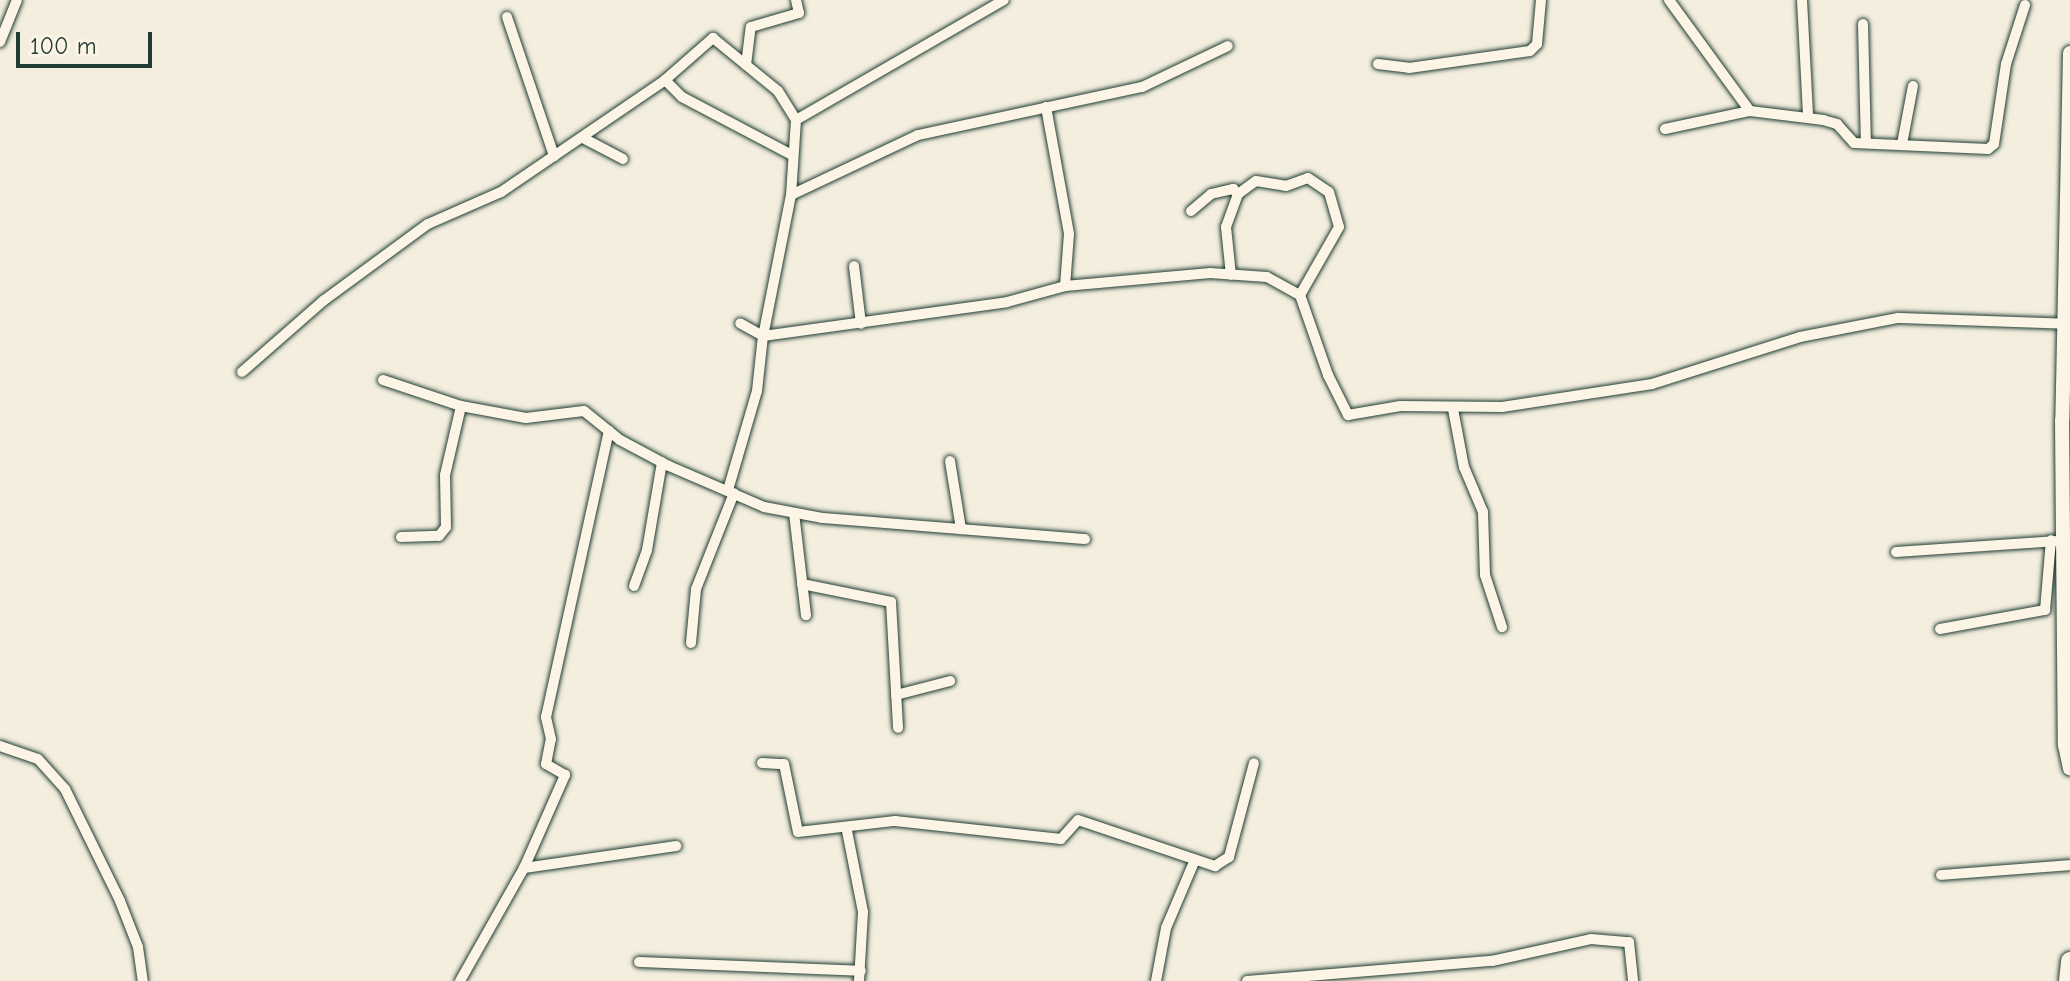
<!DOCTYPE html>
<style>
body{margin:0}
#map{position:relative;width:2070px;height:981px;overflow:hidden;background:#f3eede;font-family:"Comic Neue",sans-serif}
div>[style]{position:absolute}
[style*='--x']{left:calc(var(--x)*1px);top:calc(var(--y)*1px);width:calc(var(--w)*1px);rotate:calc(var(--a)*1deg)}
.roads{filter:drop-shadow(0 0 2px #1f3d34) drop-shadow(0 0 2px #1f3d34)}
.street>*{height:10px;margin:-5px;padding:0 5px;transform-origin:5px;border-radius:5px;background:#fcf5e5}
.secondary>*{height:14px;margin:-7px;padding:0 7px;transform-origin:7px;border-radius:7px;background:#fcf5e5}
.highway>*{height:18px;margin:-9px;padding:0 9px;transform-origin:9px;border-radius:9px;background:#fcf5e5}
span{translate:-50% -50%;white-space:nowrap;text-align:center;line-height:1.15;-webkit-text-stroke:6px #fcf5e5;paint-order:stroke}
.scale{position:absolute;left:16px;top:32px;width:136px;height:36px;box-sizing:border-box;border:4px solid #1f3d34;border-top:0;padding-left:10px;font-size:24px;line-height:28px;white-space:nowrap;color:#1f3d34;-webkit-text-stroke:6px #fcf5e5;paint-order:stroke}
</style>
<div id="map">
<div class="roads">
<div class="street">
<i style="--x:1669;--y:0;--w:137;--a:53.9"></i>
<i style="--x:1802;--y:0;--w:116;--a:87"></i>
<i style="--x:507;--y:17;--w:147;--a:71.3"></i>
<i style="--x:1863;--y:24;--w:119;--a:88.6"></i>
<i style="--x:0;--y:42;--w:45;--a:-68"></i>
<i style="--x:1378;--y:64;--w:31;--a:7"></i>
<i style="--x:1409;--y:68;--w:122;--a:-8"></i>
<i style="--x:1530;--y:51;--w:10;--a:-45"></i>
<i style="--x:1537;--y:44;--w:44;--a:-84.8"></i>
<i style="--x:746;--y:65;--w:38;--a:-83"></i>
<i style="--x:751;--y:27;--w:50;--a:-16.3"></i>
<i style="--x:799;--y:13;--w:13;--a:-103"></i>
<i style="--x:665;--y:80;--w:24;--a:45"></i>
<i style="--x:682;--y:97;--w:124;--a:27.8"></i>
<i style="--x:1046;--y:107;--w:129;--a:79.7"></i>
<i style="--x:1069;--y:234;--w:52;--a:94.4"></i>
<i style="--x:796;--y:120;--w:240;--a:-30"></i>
<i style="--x:1665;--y:129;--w:87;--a:-12"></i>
<i style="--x:1750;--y:111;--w:74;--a:7"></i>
<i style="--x:1823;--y:120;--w:15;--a:16"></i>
<i style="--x:1837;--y:124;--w:25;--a:48"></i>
<i style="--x:1854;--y:143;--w:134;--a:2.6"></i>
<i style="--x:1988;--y:149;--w:8;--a:-40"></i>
<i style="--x:1994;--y:144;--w:81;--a:-81.5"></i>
<i style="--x:2006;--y:64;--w:62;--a:-72.1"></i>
<i style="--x:583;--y:138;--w:45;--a:27.7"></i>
<i style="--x:1902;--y:144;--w:59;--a:-79.3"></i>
<i style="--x:1238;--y:194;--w:22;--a:-36"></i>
<i style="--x:1256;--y:181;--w:30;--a:9"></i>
<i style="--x:1286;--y:186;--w:23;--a:-20"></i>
<i style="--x:1308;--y:178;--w:25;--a:34"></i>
<i style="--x:1329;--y:192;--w:36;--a:74"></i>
<i style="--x:1339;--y:227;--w:78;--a:119.8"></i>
<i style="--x:791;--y:195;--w:140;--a:-25.3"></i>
<i style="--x:918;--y:135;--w:229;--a:-12.1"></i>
<i style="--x:1142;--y:87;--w:95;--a:-25.5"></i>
<i style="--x:1191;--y:211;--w:26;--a:-40"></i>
<i style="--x:1211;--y:194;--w:23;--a:-13"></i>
<i style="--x:1233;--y:189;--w:7;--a:45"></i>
<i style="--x:1238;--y:194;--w:35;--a:110"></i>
<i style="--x:1226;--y:227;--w:48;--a:84.1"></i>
<i style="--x:854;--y:266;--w:58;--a:83.1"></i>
<i style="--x:242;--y:372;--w:108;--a:-41.2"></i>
<i style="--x:323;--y:301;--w:130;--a:-36.3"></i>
<i style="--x:428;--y:224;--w:80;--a:-23.7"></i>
<i style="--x:501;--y:192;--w:199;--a:-34.3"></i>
<i style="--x:665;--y:80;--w:64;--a:-41.2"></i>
<i style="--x:713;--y:38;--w:84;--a:39.2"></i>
<i style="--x:778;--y:91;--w:34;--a:58"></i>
<i style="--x:796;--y:120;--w:75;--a:93.8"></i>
<i style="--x:791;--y:195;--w:144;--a:101.2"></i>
<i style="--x:763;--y:336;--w:246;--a:-7.9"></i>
<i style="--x:1007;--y:302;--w:60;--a:-15.4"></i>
<i style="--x:1065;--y:286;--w:146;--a:-5.1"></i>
<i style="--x:1210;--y:273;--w:57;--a:4"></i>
<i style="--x:1267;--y:277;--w:38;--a:29"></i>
<i style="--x:1300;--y:295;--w:85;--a:70.7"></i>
<i style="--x:1328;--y:375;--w:45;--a:63.4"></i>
<i style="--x:1348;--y:415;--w:53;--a:-9.8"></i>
<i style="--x:1400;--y:406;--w:102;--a:0.6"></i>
<i style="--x:1502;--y:407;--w:152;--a:-8.7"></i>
<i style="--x:1652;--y:384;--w:155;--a:-17.6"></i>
<i style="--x:1800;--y:337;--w:100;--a:-11"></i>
<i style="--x:1898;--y:318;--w:170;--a:2"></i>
<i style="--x:383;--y:380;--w:82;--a:18.4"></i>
<i style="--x:461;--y:406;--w:66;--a:10.5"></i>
<i style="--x:526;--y:418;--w:58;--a:-6.9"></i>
<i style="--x:584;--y:411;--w:46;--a:38.9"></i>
<i style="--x:620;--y:440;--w:55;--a:28"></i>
<i style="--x:669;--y:466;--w:103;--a:23.3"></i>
<i style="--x:764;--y:507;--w:59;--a:10.7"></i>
<i style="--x:822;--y:518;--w:264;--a:4.6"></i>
<i style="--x:1453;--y:409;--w:59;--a:79.3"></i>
<i style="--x:1464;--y:467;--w:49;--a:67.1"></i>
<i style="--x:1483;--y:512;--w:63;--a:88.2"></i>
<i style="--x:1485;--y:575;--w:55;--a:71.9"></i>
<i style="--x:950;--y:461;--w:69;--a:80.8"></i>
<i style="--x:728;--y:490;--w:103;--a:-73.7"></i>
<i style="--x:757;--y:391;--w:55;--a:-83.8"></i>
<i style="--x:763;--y:336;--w:26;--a:-151"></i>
<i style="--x:794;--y:513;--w:103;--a:83.3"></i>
<i style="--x:401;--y:537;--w:38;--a:-2"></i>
<i style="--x:439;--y:536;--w:11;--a:-52"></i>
<i style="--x:446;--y:527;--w:52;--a:-91.1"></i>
<i style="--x:445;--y:475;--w:71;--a:-76.9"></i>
<i style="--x:1896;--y:552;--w:162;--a:-3.9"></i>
<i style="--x:802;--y:584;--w:91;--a:11.4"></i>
<i style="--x:891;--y:602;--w:126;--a:86.8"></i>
<i style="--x:634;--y:586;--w:38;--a:-70"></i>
<i style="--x:647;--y:550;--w:89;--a:-80.3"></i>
<i style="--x:1940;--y:629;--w:107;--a:-10.3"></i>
<i style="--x:2045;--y:610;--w:70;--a:-85.1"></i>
<i style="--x:691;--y:643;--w:54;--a:-84.7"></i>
<i style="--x:696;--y:589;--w:103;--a:-68.4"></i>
<i style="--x:896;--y:695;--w:56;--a:-14.5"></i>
<i style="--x:0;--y:746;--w:40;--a:18.9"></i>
<i style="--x:38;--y:759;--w:40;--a:48"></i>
<i style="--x:65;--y:789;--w:125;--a:63.8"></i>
<i style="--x:120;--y:901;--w:49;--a:68.6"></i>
<i style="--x:138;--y:947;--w:34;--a:82"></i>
<i style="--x:762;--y:763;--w:22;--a:3"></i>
<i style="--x:784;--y:764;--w:69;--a:78.4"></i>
<i style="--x:798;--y:832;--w:98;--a:-6.5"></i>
<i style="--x:895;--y:821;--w:167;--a:6.2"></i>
<i style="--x:1061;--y:839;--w:25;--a:-48"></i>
<i style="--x:1078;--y:820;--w:145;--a:18.6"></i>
<i style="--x:1215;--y:866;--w:17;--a:-33"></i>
<i style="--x:1229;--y:857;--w:97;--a:-75.1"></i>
<i style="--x:847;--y:831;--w:83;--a:78.8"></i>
<i style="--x:863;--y:912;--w:69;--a:93.3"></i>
<i style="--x:524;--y:868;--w:154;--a:-8.2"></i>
<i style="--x:1941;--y:875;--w:129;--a:-4.4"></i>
<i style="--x:639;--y:962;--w:222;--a:2.3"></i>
<i style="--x:460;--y:981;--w:130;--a:-60.5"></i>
<i style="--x:524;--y:868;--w:102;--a:-66.2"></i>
<i style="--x:565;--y:775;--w:22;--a:-150"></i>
<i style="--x:546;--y:764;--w:25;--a:-79"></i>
<i style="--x:551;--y:739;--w:23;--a:-103"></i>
<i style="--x:546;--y:717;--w:293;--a:-77.6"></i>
<i style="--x:1156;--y:981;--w:54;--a:-79.3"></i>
<i style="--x:1166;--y:928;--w:72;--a:-67"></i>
<i style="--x:1247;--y:981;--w:246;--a:-4.7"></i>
<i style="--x:1492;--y:961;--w:101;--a:-12.5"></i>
<i style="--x:1591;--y:939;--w:38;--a:5"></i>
<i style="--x:1629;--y:942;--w:39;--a:84"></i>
</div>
<div class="secondary">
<i style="--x:2070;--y:53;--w:367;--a:91.2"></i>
<i style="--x:2062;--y:420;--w:325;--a:89.5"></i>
<i style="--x:2065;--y:745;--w:24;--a:78"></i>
</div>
<div class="highway">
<i style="--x:2068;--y:981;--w:20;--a:-84"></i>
</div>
</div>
<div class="scale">100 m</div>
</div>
